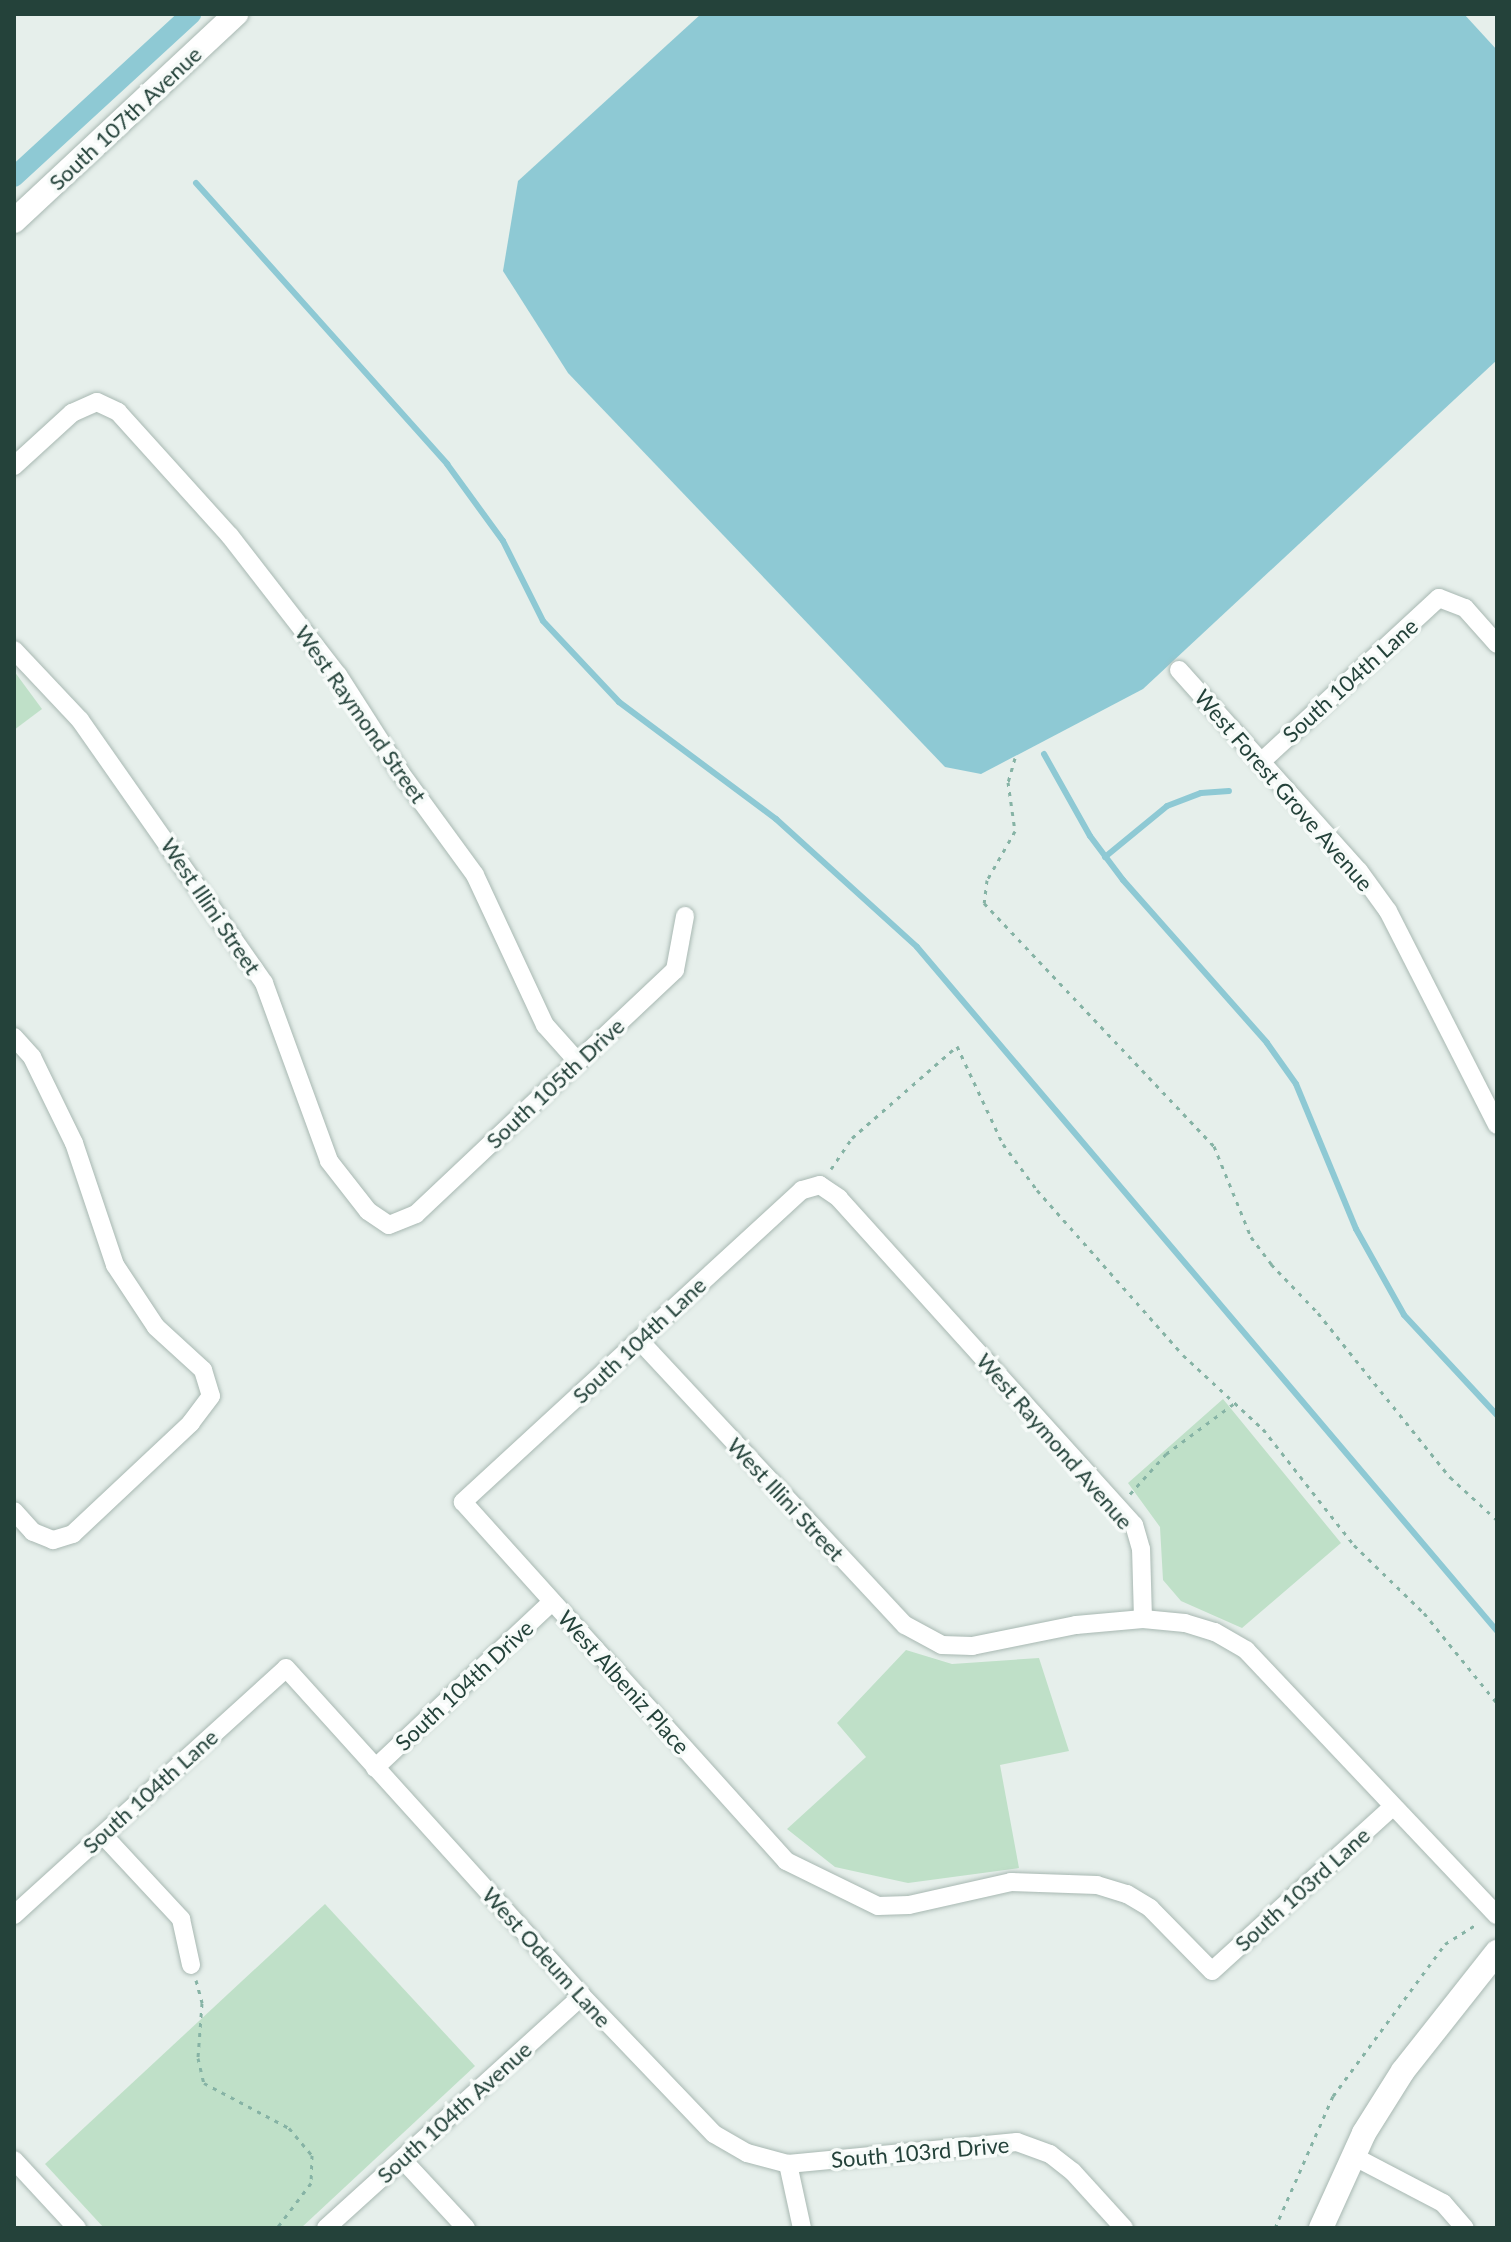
<!DOCTYPE html>
<style>
body{margin:0}
#map{position:relative;width:1511px;height:2242px;overflow:hidden;background:#e6efeb;font-family:Lato,sans-serif}
div>[style]{position:absolute}
[style*='--x']{left:calc(var(--x)*1px);top:calc(var(--y)*1px);width:calc(var(--w)*1px);rotate:calc(var(--a)*1deg)}
.green>*{inset:0;background:#bfe0c8}
.water>*{inset:0;background:#8ec9d4}
.stream>*{height:6px;margin:-3px;padding:0 3px;transform-origin:3px;border-radius:3px;background:#8ec9d4}
.canal>*{height:20px;margin:-10px;padding:0 10px;transform-origin:10px;border-radius:10px;background:#8ec9d4}
.path>*{height:3px;margin-top:-1.5px;transform-origin:0;background:repeating-linear-gradient(90deg,#86b3a5 0 4px,transparent 0 10px)}
.roads{filter:drop-shadow(0 0 2px #a8b8b2) drop-shadow(0 0 2px #a8b8b2)}
.street>*{height:18px;margin:-9px;padding:0 9px;transform-origin:9px;border-radius:9px;background:#fff}
.secondary>*{height:24px;margin:-12px;padding:0 12px;transform-origin:12px;border-radius:12px;background:#fff}
span{translate:-50% -50%;white-space:nowrap;text-align:center;line-height:1.15;-webkit-text-stroke:7px #f7fbf9;paint-order:stroke}
.street-label{font-size:22px;color:#24423a}
.frame{position:absolute;inset:0;border:16px solid #24423a;pointer-events:none}
</style>
<div id="map">
<div class="green">
<i style="clip-path:polygon(14px 671px,42px 709px,14px 730px)"></i>
<i style="clip-path:polygon(1223px 1399px,1341px 1543px,1242px 1628px,1181px 1601px,1163px 1580px,1160px 1527px,1128px 1483px)"></i>
<i style="clip-path:polygon(906px 1650px,952px 1664px,1039px 1658px,1069px 1751px,1000px 1765px,1019px 1868px,908px 1883px,835px 1867px,787px 1829px,866px 1757px,837px 1723px)"></i>
<i style="clip-path:polygon(325px 1904px,475px 2066px,301px 2228px,104px 2228px,45px 2164px)"></i>
</div>
<div class="water">
<i style="clip-path:polygon(701px 14px,1464px 14px,1497px 50px,1497px 360px,1143px 689px,981px 774px,945px 767px,568px 373px,503px 271px,518px 181px)"></i>
</div>
<div class="stream">
<i style="--x:196;--y:183;--w:377;--a:48.2"></i>
<i style="--x:447;--y:464;--w:95;--a:54"></i>
<i style="--x:503;--y:541;--w:89;--a:63.4"></i>
<i style="--x:543;--y:621;--w:111;--a:46.8"></i>
<i style="--x:619;--y:702;--w:196;--a:36.7"></i>
<i style="--x:776;--y:819;--w:190;--a:42.2"></i>
<i style="--x:917;--y:947;--w:897;--a:49.7"></i>
<i style="--x:1044;--y:754;--w:94;--a:60.7"></i>
<i style="--x:1090;--y:836;--w:55;--a:53.1"></i>
<i style="--x:1123;--y:880;--w:217;--a:48.5"></i>
<i style="--x:1267;--y:1043;--w:50;--a:54.7"></i>
<i style="--x:1296;--y:1084;--w:157;--a:67.5"></i>
<i style="--x:1356;--y:1229;--w:98;--a:60.8"></i>
<i style="--x:1404;--y:1315;--w:137;--a:47.1"></i>
<i style="--x:1105;--y:857;--w:80;--a:-39.4"></i>
<i style="--x:1167;--y:806;--w:36;--a:-21"></i>
<i style="--x:1201;--y:793;--w:28;--a:-4"></i>
</div>
<div class="canal">
<i style="--x:14;--y:177;--w:241;--a:-42.6"></i>
</div>
<div class="path">
<i style="--x:1015;--y:758;--w:25;--a:106"></i>
<i style="--x:1008;--y:782;--w:49;--a:81.9"></i>
<i style="--x:1015;--y:831;--w:56;--a:119.7"></i>
<i style="--x:987;--y:880;--w:23;--a:97"></i>
<i style="--x:984;--y:903;--w:335;--a:46.6"></i>
<i style="--x:1214;--y:1146;--w:98;--a:67.9"></i>
<i style="--x:1251;--y:1237;--w:34;--a:53"></i>
<i style="--x:1271;--y:1264;--w:68;--a:46.2"></i>
<i style="--x:1318;--y:1313;--w:211;--a:51.2"></i>
<i style="--x:1450;--y:1477;--w:64;--a:42.5"></i>
<i style="--x:831;--y:1169;--w:37;--a:-56"></i>
<i style="--x:852;--y:1138;--w:140;--a:-41.2"></i>
<i style="--x:957;--y:1046;--w:108;--a:64.9"></i>
<i style="--x:1003;--y:1144;--w:57;--a:53.5"></i>
<i style="--x:1037;--y:1190;--w:220;--a:48.5"></i>
<i style="--x:1183;--y:1355;--w:109;--a:42.8"></i>
<i style="--x:1263;--y:1429;--w:147;--a:51.9"></i>
<i style="--x:1354;--y:1545;--w:98;--a:44.2"></i>
<i style="--x:1424;--y:1613;--w:116;--a:51"></i>
<i style="--x:1130;--y:1494;--w:54;--a:-48"></i>
<i style="--x:1166;--y:1454;--w:87;--a:-36.6"></i>
<i style="--x:196;--y:1980;--w:24;--a:75"></i>
<i style="--x:202;--y:2003;--w:55;--a:94.2"></i>
<i style="--x:198;--y:2058;--w:26;--a:77"></i>
<i style="--x:204;--y:2083;--w:96;--a:27.9"></i>
<i style="--x:289;--y:2128;--w:35;--a:50"></i>
<i style="--x:312;--y:2155;--w:28;--a:92"></i>
<i style="--x:311;--y:2183;--w:56;--a:127.1"></i>
<i style="--x:1275;--y:2228;--w:144;--a:-66.3"></i>
<i style="--x:1333;--y:2096;--w:189;--a:-53.6"></i>
<i style="--x:1445;--y:1944;--w:39;--a:-32"></i>
</div>
<div class="roads">
<div class="street">
<i style="--x:14;--y:466;--w:79;--a:-42.4"></i>
<i style="--x:72;--y:413;--w:27;--a:-24"></i>
<i style="--x:97;--y:402;--w:23;--a:25"></i>
<i style="--x:118;--y:412;--w:167;--a:47.9"></i>
<i style="--x:230;--y:536;--w:176;--a:52.2"></i>
<i style="--x:338;--y:675;--w:115;--a:57.4"></i>
<i style="--x:400;--y:772;--w:127;--a:53.9"></i>
<i style="--x:475;--y:875;--w:166;--a:65"></i>
<i style="--x:545;--y:1025;--w:50;--a:48.3"></i>
<i style="--x:14;--y:650;--w:96;--a:46.7"></i>
<i style="--x:80;--y:720;--w:321;--a:55"></i>
<i style="--x:264;--y:983;--w:189;--a:69.9"></i>
<i style="--x:329;--y:1161;--w:63;--a:52"></i>
<i style="--x:368;--y:1211;--w:25;--a:34"></i>
<i style="--x:389;--y:1225;--w:29;--a:-22"></i>
<i style="--x:416;--y:1214;--w:356;--a:-43.3"></i>
<i style="--x:675;--y:970;--w:55;--a:-79.5"></i>
<i style="--x:1179;--y:670;--w:270;--a:48.2"></i>
<i style="--x:1359;--y:871;--w:49;--a:54.1"></i>
<i style="--x:1388;--y:911;--w:240;--a:63"></i>
<i style="--x:1261;--y:762;--w:242;--a:-42.7"></i>
<i style="--x:1439;--y:598;--w:28;--a:21"></i>
<i style="--x:1465;--y:608;--w:48;--a:48.4"></i>
<i style="--x:14;--y:1037;--w:27;--a:48"></i>
<i style="--x:32;--y:1057;--w:96;--a:64"></i>
<i style="--x:74;--y:1143;--w:129;--a:71.4"></i>
<i style="--x:115;--y:1265;--w:74;--a:56.5"></i>
<i style="--x:156;--y:1327;--w:64;--a:42.5"></i>
<i style="--x:203;--y:1370;--w:27;--a:73"></i>
<i style="--x:211;--y:1396;--w:34;--a:127"></i>
<i style="--x:191;--y:1423;--w:162;--a:136.8"></i>
<i style="--x:73;--y:1534;--w:21;--a:163"></i>
<i style="--x:53;--y:1540;--w:22;--a:-158"></i>
<i style="--x:33;--y:1532;--w:28;--a:-132"></i>
<i style="--x:639;--y:1340;--w:390;--a:47"></i>
<i style="--x:905;--y:1625;--w:42;--a:28.4"></i>
<i style="--x:942;--y:1645;--w:30;--a:2"></i>
<i style="--x:972;--y:1646;--w:106;--a:-11.4"></i>
<i style="--x:1076;--y:1625;--w:67;--a:-5.1"></i>
<i style="--x:1143;--y:1619;--w:42;--a:5.4"></i>
<i style="--x:1185;--y:1623;--w:31;--a:17"></i>
<i style="--x:1215;--y:1632;--w:36;--a:30"></i>
<i style="--x:1246;--y:1650;--w:365;--a:46.6"></i>
<i style="--x:1143;--y:1619;--w:70;--a:-91.6"></i>
<i style="--x:1141;--y:1549;--w:25;--a:-106"></i>
<i style="--x:1134;--y:1525;--w:440;--a:-132.1"></i>
<i style="--x:839;--y:1198;--w:23;--a:-146"></i>
<i style="--x:820;--y:1185;--w:19;--a:164"></i>
<i style="--x:802;--y:1190;--w:461;--a:137.4"></i>
<i style="--x:463;--y:1502;--w:483;--a:48"></i>
<i style="--x:786;--y:1861;--w:102;--a:26.1"></i>
<i style="--x:878;--y:1906;--w:31;--a:-2"></i>
<i style="--x:909;--y:1905;--w:105;--a:-12.7"></i>
<i style="--x:1011;--y:1882;--w:86;--a:2"></i>
<i style="--x:1097;--y:1885;--w:31;--a:17"></i>
<i style="--x:1127;--y:1894;--w:27;--a:31"></i>
<i style="--x:1150;--y:1908;--w:88;--a:45.5"></i>
<i style="--x:1212;--y:1971;--w:244;--a:-42.3"></i>
<i style="--x:375;--y:1768;--w:243;--a:-43.2"></i>
<i style="--x:103;--y:1835;--w:115;--a:47.1"></i>
<i style="--x:181;--y:1919;--w:47;--a:77.7"></i>
<i style="--x:14;--y:1915;--w:367;--a:-42.2"></i>
<i style="--x:286;--y:1668;--w:442;--a:47.9"></i>
<i style="--x:582;--y:1996;--w:191;--a:46.3"></i>
<i style="--x:714;--y:2134;--w:38;--a:30"></i>
<i style="--x:747;--y:2153;--w:42;--a:15"></i>
<i style="--x:788;--y:2164;--w:230;--a:-5.5"></i>
<i style="--x:1017;--y:2142;--w:35;--a:20"></i>
<i style="--x:1050;--y:2154;--w:29;--a:38"></i>
<i style="--x:1073;--y:2172;--w:76;--a:47.7"></i>
<i style="--x:1353;--y:2156;--w:102;--a:27.6"></i>
<i style="--x:1443;--y:2203;--w:33;--a:49"></i>
<i style="--x:402;--y:2159;--w:94;--a:47.2"></i>
<i style="--x:14;--y:2160;--w:93;--a:47.2"></i>
<i style="--x:788;--y:2164;--w:66;--a:77.7"></i>
<i style="--x:326;--y:2228;--w:345;--a:-42.2"></i>
</div>
<div class="secondary">
<i style="--x:14;--y:221;--w:304;--a:-43"></i>
<i style="--x:1321;--y:2228;--w:104;--a:-65.6"></i>
<i style="--x:1364;--y:2133;--w:73;--a:-57.8"></i>
<i style="--x:1403;--y:2071;--w:152;--a:-51.7"></i>
</div>
</div>
<div class="street-label">
<span style="left:125px;top:118px;rotate:-43deg">South 107th Avenue</span>
<span style="left:1350px;top:680px;rotate:-42deg">South 104th Lane</span>
<span style="left:361px;top:714px;rotate:55deg">West Raymond Street</span>
<span style="left:1284px;top:790px;rotate:49deg">West Forest Grove Avenue</span>
<span style="left:211px;top:906px;rotate:56deg">West Illini Street</span>
<span style="left:555px;top:1083px;rotate:-43deg">South 105th Drive</span>
<span style="left:639px;top:1340px;rotate:-43deg">South 104th Lane</span>
<span style="left:1055px;top:1441px;rotate:49deg">West Raymond Avenue</span>
<span style="left:786px;top:1499px;rotate:47deg">West Illini Street</span>
<span style="left:624px;top:1682px;rotate:48deg">West Albeniz Place</span>
<span style="left:464px;top:1685px;rotate:-43deg">South 104th Drive</span>
<span style="left:150px;top:1791px;rotate:-42deg">South 104th Lane</span>
<span style="left:1302px;top:1889px;rotate:-42deg">South 103rd Lane</span>
<span style="left:547px;top:1957px;rotate:48deg">West Odeum Lane</span>
<span style="left:454px;top:2112px;rotate:-42deg">South 104th Avenue</span>
<span style="left:920px;top:2152px;rotate:-5deg">South 103rd Drive</span>
</div>
<div class="frame"></div>
</div>
